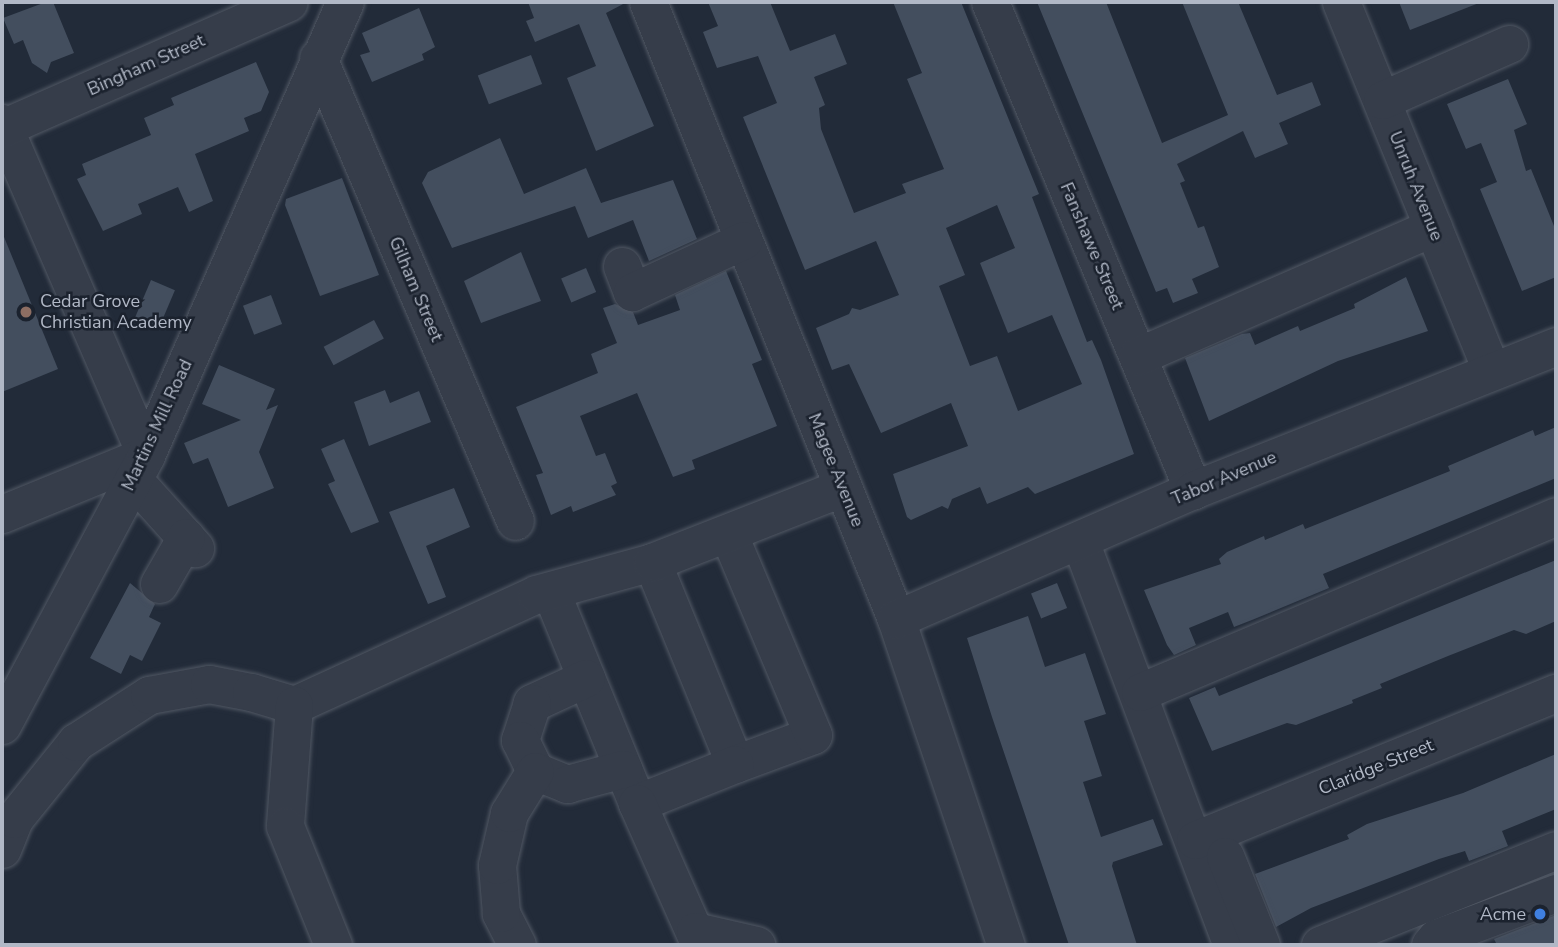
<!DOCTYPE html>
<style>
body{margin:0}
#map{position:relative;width:1558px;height:947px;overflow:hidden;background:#222b39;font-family:"Nunito Sans",sans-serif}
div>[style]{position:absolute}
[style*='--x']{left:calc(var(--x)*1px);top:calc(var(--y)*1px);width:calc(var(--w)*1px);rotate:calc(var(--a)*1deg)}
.building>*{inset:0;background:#434e5e;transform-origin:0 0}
.roads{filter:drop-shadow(0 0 2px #515864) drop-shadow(0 0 2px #515864)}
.minor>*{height:37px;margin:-18.5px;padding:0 18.5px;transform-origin:18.5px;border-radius:18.5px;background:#363d4a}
.dots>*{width:19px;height:19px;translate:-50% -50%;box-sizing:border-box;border:4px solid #1b222e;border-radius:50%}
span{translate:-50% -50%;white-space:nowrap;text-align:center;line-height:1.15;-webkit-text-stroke:5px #1b222e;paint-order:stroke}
.street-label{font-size:18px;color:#b1b8c6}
.poi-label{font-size:18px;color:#b1b8c6}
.left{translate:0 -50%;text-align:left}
.right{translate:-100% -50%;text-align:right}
.frame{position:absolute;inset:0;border:4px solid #b1b8c6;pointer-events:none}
</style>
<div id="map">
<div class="building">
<i style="clip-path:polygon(46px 2px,53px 2px,74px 53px,51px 62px,47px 73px,32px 63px,23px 40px,14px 44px,3px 18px)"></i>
<i style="clip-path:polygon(528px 2px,627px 2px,606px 13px,654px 126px,596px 151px,567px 78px,596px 66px,579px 24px,535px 42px,526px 21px,534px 18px)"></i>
<i style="clip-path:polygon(evenodd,708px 2px,770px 2px,790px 51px,835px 34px,847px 64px,814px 77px,825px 105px,819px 108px,821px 129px,854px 213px,906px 193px,902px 184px,944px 169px,907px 79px,922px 73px,893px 2px,961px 2px,1039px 194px,1032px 197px,1087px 342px,1092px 340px,1101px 360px,1134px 454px,1035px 494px,1028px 487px,987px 504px,980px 487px,952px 499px,948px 509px,942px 506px,911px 520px,907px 517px,893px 474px,968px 446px,951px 403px,881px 433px,849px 364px,832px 370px,816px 328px,849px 314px,852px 308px,860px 310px,899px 295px,876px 241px,805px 270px,743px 117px,777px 103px,758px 56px,717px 68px,703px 32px,718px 26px,708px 2px,997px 205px,1015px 248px,980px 263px,1008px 333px,1052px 315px,1082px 384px,1018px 411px,997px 356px,970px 366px,939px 286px,965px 275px,946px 228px,997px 205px)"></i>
<i style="clip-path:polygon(1037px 2px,1106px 2px,1162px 143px,1228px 115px,1182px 2px,1238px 2px,1277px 95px,1312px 82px,1321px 105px,1279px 123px,1288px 144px,1255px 158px,1243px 131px,1177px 164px,1185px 181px,1180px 183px,1198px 228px,1204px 226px,1219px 267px,1192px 279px,1198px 293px,1173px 303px,1167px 288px,1156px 292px)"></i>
<i style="clip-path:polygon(1399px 2px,1479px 2px,1479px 3px,1410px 30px)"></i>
<i style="clip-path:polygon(419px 8px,435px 47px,422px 54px,424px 60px,372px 82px,360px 55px,370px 52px,362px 33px)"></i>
<i style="left:531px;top:55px;width:31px;height:57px;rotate:69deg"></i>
<i style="clip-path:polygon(256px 62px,269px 92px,261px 111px,244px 118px,249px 131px,195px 154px,213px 201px,189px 212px,178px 187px,138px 204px,142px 214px,103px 231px,77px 179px,86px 175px,82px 164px,151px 135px,144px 118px,174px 105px,171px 98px)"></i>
<i style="clip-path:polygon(1508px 79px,1527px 124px,1514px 130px,1526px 171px,1531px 169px,1556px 231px,1556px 277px,1522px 291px,1480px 189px,1497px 182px,1481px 143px,1466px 149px,1447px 104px)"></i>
<i style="clip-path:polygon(500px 138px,524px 194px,586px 168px,601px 203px,673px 180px,697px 239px,649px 261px,633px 220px,588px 238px,575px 206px,452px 248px,422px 183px,428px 172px)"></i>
<i style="clip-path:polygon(342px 178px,379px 275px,320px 296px,285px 205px,286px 199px)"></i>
<i style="clip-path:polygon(2px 232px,58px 369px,2px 392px)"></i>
<i style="clip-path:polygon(521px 252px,541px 301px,481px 323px,464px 281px)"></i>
<i style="left:586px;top:268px;width:26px;height:27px;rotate:67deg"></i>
<i style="clip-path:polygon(726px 271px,762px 360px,752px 364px,777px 426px,692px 460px,695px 469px,673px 477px,637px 393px,580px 416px,596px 456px,605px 453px,617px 483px,611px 486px,616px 495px,573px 512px,571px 506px,551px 515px,536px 475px,543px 473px,516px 407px,598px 373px,591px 354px,617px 343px,603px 308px,615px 304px,633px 312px,638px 325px,680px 310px,675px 295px)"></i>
<i style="clip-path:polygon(1406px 277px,1428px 331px,1338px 361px,1209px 421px,1185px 358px,1242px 334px,1250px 333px,1255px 345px,1298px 326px,1300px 331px,1355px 308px,1354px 304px)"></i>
<i style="left:151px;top:280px;width:26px;height:43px;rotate:23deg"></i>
<i style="left:271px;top:295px;width:31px;height:30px;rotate:69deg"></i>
<i style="left:374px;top:320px;width:21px;height:57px;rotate:62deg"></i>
<i style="clip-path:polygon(219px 365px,275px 389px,266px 410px,278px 405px,259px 452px,274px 488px,228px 507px,208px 458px,193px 464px,184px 443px,241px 420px,202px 404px)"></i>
<i style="clip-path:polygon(385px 390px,390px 403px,419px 391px,431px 422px,369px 446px,354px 402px)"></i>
<i style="clip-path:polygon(1556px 427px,1556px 478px,1323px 574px,1329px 588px,1252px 620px,1234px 627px,1228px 612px,1189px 628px,1196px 645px,1174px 655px,1167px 645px,1144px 590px,1221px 564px,1219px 559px,1227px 552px,1264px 536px,1265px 540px,1303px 524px,1305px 529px,1450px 471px,1448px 466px,1533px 430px,1535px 436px)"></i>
<i style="clip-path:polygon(344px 439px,379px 522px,351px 533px,328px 484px,335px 481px,321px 449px)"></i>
<i style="clip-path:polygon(454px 488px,470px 527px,426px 546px,446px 597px,428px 604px,389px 512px)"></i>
<i style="clip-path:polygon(1556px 560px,1556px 621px,1526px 634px,1514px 630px,1448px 656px,1380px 684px,1382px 688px,1352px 700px,1353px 703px,1296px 725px,1287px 723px,1212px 751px,1189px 698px,1215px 687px,1219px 696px)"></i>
<i style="clip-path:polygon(130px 583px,155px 604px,149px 617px,161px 623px,142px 661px,130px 655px,121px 674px,90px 658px)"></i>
<i style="left:1057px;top:583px;width:27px;height:28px;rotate:68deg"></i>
<i style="clip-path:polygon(1028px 616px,1045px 667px,1085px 653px,1106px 714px,1084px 721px,1102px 776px,1083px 782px,1101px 837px,1153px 819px,1163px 845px,1113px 862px,1112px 866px,1137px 945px,1069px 945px,992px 717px,967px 638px)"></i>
<i style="clip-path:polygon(1556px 754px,1556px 809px,1502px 831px,1508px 846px,1469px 861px,1465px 851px,1439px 859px,1311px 908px,1276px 927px,1255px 874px,1349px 839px,1347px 835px,1367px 824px,1463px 793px)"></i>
<i style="clip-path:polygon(1556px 915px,1556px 945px,1497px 945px,1494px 939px)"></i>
</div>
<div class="roads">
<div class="minor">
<i style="--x:648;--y:2;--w:665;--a:68.1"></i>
<i style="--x:896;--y:619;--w:344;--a:71.4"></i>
<i style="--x:990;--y:2;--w:529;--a:67.41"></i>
<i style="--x:1341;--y:2;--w:396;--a:67.8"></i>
<i style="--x:318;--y:58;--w:503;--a:66.95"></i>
<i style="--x:1382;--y:100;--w:139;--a:-23.8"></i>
<i style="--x:2;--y:123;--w:362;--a:66.6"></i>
<i style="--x:146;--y:455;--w:156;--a:157.7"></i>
<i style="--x:2;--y:128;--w:313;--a:-23.7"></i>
<i style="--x:622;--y:266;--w:28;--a:69"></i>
<i style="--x:632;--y:292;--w:123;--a:-24.9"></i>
<i style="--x:1138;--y:356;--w:322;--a:-23.6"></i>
<i style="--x:133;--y:479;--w:93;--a:48.1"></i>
<i style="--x:1080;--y:541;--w:432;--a:69.4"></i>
<i style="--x:652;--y:562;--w:218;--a:67.7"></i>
<i style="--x:735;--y:764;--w:83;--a:-20.4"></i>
<i style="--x:813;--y:735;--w:219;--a:-112.8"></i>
<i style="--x:159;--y:584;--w:54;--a:-60.1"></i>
<i style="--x:551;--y:592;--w:228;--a:67.8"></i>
<i style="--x:637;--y:803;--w:105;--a:-21.7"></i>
<i style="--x:896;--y:619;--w:324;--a:-23.5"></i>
<i style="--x:1193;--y:490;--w:391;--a:-21.6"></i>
<i style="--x:586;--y:678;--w:60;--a:155.2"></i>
<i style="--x:532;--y:703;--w:39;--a:108"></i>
<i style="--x:520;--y:740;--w:34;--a:64"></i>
<i style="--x:535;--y:771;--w:35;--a:22"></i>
<i style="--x:567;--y:784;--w:58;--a:-15"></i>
<i style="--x:1140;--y:692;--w:452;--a:-22.9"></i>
<i style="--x:294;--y:705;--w:266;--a:-24.6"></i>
<i style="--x:536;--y:594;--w:120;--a:-15.4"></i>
<i style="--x:652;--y:562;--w:205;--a:-21.4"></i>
<i style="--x:2;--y:725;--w:306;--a:-61.9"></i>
<i style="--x:146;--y:455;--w:495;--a:-66.3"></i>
<i style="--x:637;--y:803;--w:155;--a:66.1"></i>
<i style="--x:1195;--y:840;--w:390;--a:-22.2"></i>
<i style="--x:2;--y:849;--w:32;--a:-68"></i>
<i style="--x:14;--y:819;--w:99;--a:-51.2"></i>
<i style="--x:76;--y:742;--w:87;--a:-32.8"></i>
<i style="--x:149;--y:695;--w:61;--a:-10.4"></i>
<i style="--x:209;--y:684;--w:43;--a:10.8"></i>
<i style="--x:251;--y:692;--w:45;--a:16.8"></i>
<i style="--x:294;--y:705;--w:121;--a:94.3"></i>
<i style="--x:285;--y:826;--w:128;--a:68"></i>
<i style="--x:1225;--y:856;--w:96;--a:68"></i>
<i style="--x:695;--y:931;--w:63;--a:12.9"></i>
<i style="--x:517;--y:945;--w:36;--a:-117"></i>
<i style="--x:501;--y:913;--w:48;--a:-94.8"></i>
<i style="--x:497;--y:865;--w:53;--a:-77"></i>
<i style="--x:509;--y:813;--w:49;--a:-58.2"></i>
<i style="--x:1320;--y:945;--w:254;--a:-21.9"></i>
<i style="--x:1430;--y:945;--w:9;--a:-49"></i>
<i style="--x:1436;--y:938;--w:128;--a:-20.6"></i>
</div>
</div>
<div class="dots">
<i style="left:26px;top:312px;background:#8d6e63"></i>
<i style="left:1540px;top:914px;background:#3f7fe0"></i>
</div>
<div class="street-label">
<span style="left:146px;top:65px;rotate:-24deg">Bingham Street</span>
<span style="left:1416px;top:186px;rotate:68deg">Unruh Avenue</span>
<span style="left:1092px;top:246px;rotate:67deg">Fanshawe Street</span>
<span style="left:416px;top:289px;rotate:67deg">Gilham Street</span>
<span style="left:157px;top:425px;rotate:-65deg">Martins Mill Road</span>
<span style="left:836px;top:470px;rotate:68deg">Magee Avenue</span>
<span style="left:1224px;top:478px;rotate:-23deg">Tabor Avenue</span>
<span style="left:1376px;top:767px;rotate:-22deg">Claridge Street</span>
</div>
<div class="poi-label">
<span class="left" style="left:40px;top:312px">Cedar Grove<br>Christian Academy</span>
<span class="right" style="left:1526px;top:914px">Acme</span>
</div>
<div class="frame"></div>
</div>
